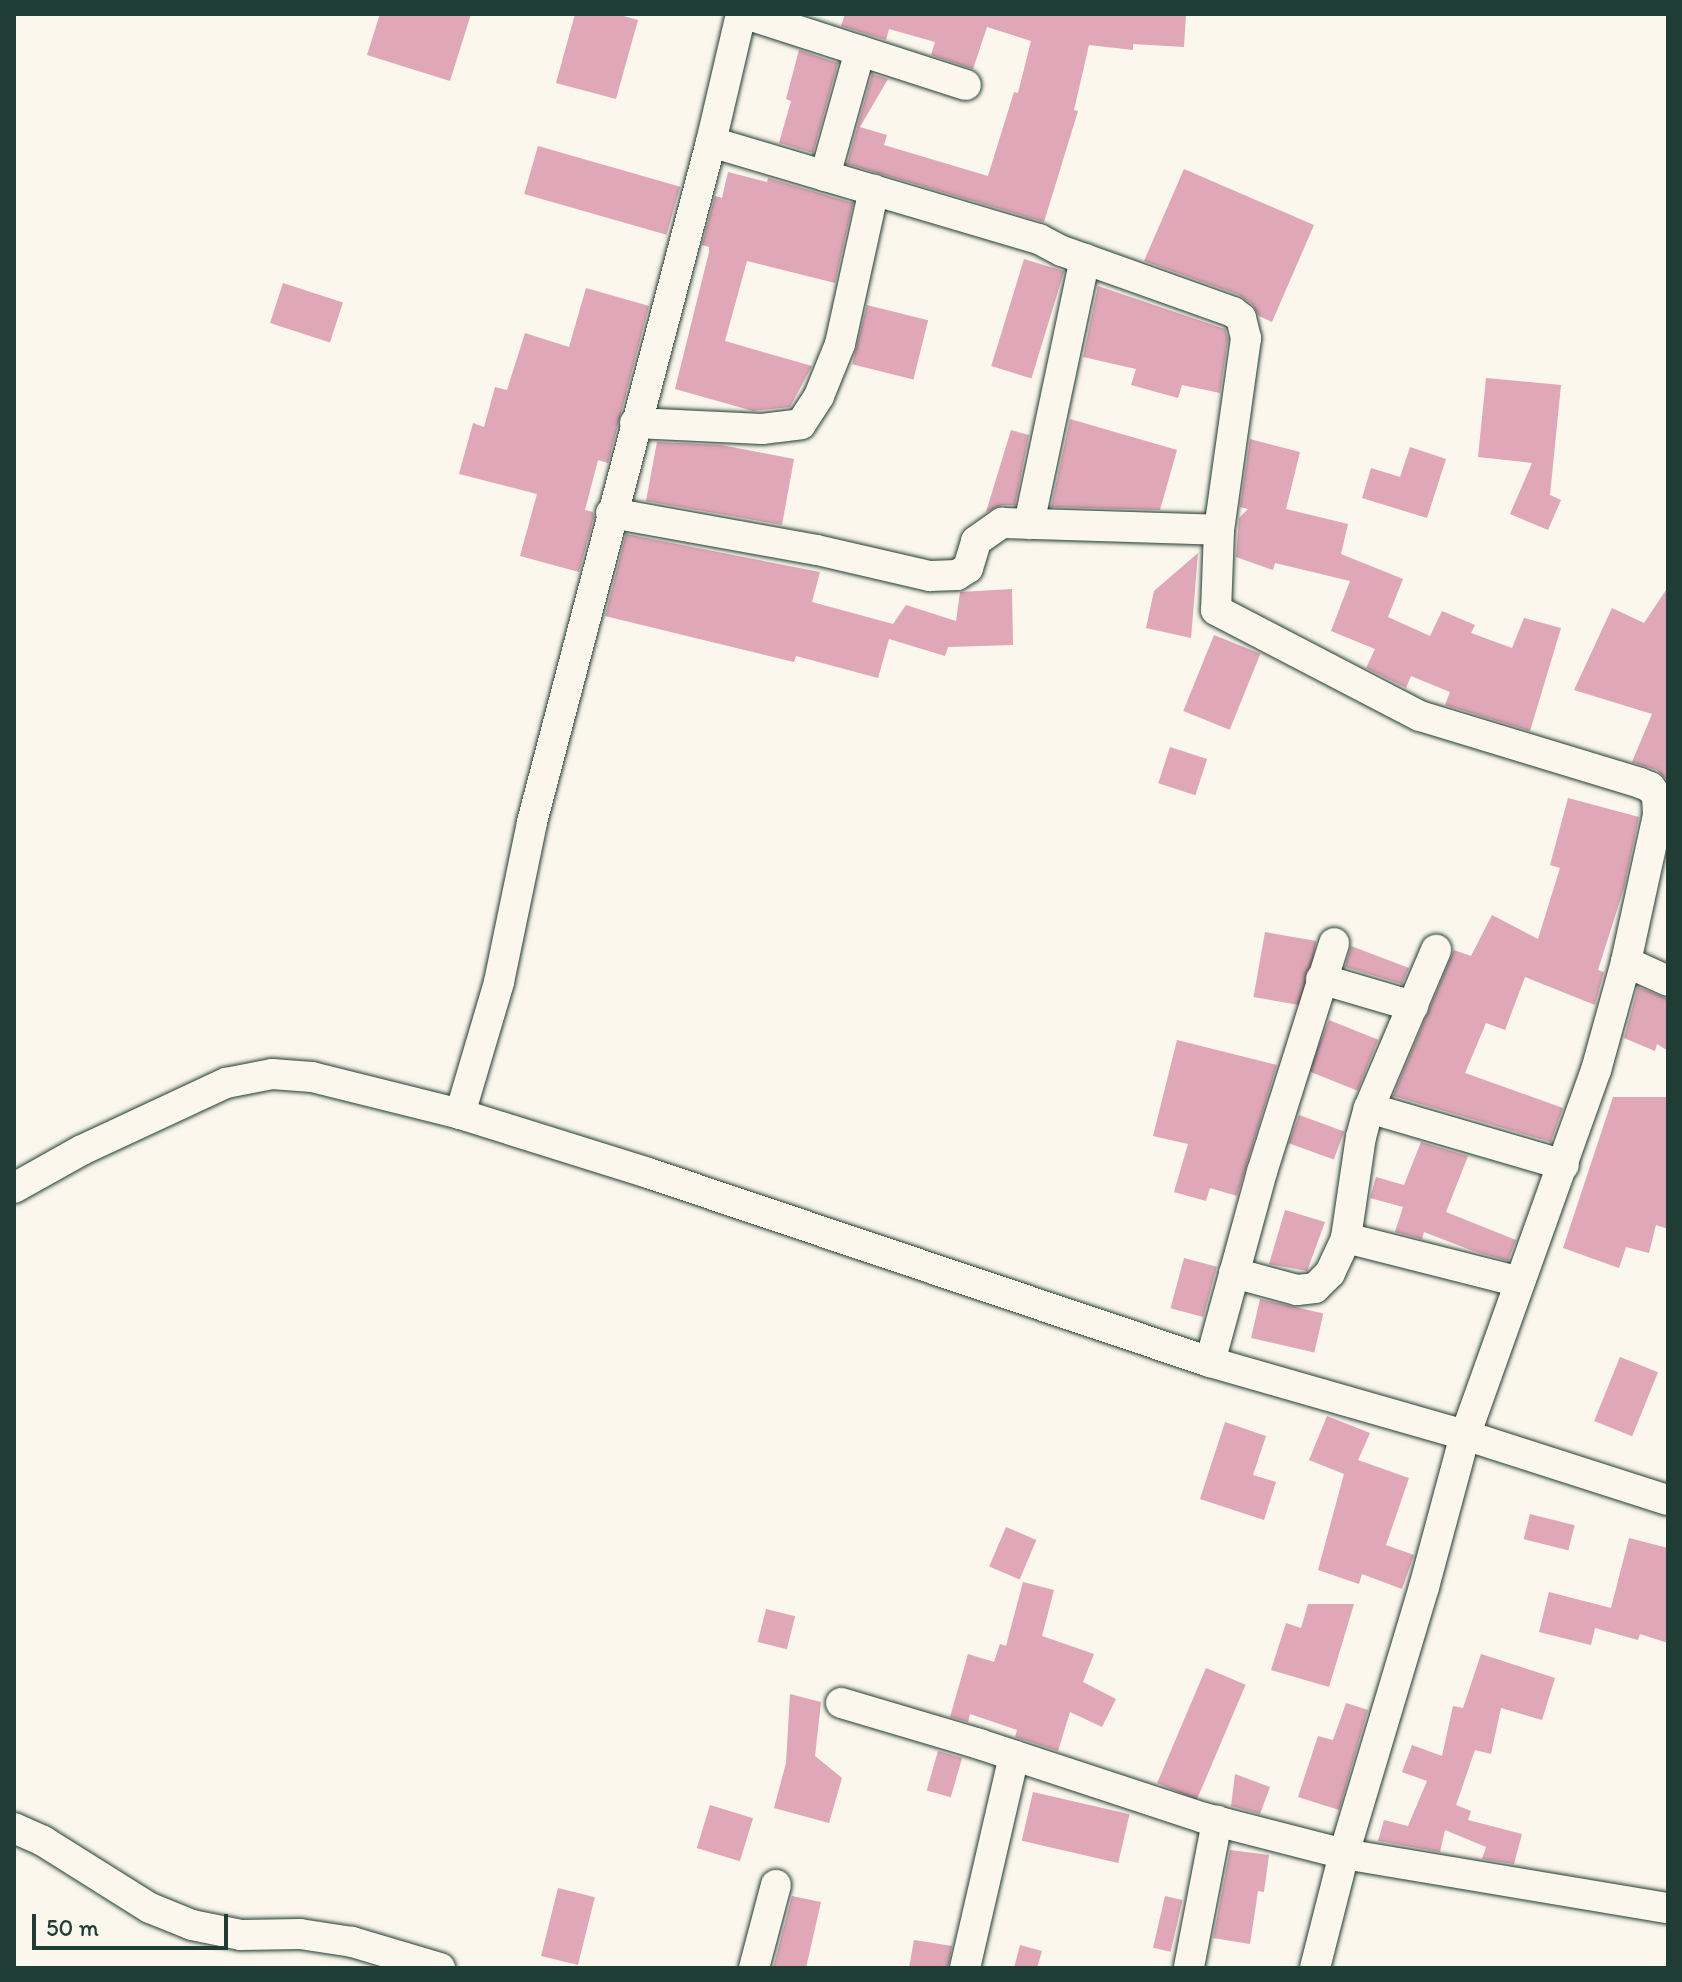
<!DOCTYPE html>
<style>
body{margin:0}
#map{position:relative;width:1682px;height:1982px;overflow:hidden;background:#fbf7ec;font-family:Itim,sans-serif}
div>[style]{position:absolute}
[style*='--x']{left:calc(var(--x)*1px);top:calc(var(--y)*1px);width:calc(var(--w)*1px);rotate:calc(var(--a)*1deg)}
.building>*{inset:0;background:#dfa7b7;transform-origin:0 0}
.roads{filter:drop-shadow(0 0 2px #1f3d34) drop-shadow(0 0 2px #1f3d34)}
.minor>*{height:30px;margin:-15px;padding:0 15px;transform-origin:15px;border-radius:15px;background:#fbf7ec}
span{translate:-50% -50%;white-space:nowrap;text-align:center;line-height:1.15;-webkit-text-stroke:7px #fbf7ec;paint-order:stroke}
.frame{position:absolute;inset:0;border:16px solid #1f3d34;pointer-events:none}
.scale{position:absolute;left:32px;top:1914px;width:196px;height:36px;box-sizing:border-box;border:4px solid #1f3d34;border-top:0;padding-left:10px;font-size:24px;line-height:28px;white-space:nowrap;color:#1f3d34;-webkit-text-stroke:6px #fbf7ec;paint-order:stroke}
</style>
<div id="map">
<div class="building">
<i style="clip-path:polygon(380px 14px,471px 14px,450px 81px,367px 55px)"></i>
<i style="clip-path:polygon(575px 14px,616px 14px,638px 20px,616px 99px,556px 83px)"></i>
<i style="clip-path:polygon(845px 14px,1186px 14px,1184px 47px,1133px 44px,1133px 50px,1089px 45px,1074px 110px,1078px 111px,1044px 222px,847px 164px,872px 74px,888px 79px,860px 127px,887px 135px,884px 145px,988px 176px,1014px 92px,1018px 93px,1031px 41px,987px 27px,973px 69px,931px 55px,935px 42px,889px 29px,886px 40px,841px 26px)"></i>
<i style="clip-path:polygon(799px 50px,838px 63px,813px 153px,779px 143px,791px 101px,786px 99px)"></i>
<i style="left:538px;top:146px;width:148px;height:50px;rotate:16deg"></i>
<i style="clip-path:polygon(1184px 169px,1314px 225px,1272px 322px,1259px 316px,1252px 304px,1239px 295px,1144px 261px)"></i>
<i style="clip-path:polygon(728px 172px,767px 182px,768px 178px,853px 203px,835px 283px,747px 261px,725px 341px,812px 366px,790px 407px,753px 411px,675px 389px,709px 252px,709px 247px,702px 245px,715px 196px,722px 198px)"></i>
<i style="left:1024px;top:259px;width:42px;height:112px;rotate:17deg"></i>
<i style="left:283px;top:283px;width:63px;height:42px;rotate:18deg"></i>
<i style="clip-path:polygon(1098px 286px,1225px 329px,1228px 339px,1220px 393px,1182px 385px,1178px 398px,1131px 385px,1136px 369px,1083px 357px)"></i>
<i style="clip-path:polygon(586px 288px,649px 306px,608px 463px,598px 460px,585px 510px,593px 512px,594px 517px,579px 572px,520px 556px,537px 494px,459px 474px,473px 423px,484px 427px,495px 387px,507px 390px,525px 333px,569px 347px)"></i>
<i style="left:867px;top:305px;width:63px;height:61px;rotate:14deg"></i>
<i style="clip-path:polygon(1486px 378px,1561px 385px,1550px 495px,1561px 500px,1548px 530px,1510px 514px,1532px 463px,1478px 457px)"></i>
<i style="clip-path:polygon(1070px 419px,1177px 450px,1160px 510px,1051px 507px)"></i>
<i style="clip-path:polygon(1011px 430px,1029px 435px,1015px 505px,1002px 505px,986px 512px)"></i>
<i style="clip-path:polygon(1250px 439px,1300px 452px,1286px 509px,1348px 524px,1341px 554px,1403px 579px,1388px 617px,1430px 636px,1442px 611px,1475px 625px,1471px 633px,1512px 648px,1524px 618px,1561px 628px,1530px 731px,1445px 705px,1450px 692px,1411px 676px,1406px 688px,1366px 668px,1375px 649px,1331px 631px,1350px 581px,1275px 563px,1273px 570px,1236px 557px,1239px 518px,1248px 509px,1240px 507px)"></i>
<i style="clip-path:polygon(657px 442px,721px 445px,794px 459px,782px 525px,646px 501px)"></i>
<i style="clip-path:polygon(1410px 447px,1446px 459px,1427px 518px,1362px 498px,1371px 468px,1400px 477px)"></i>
<i style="clip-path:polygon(626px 534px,820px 572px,812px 602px,893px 624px,906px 605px,956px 621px,960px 592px,1012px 589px,1013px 645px,948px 647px,945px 656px,889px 639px,878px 678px,796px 656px,794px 662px,605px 616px)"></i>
<i style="clip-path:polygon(1198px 553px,1191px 638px,1146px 628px,1154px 591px)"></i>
<i style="clip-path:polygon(1668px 587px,1668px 781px,1657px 770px,1632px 762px,1652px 714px,1574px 690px,1612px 608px,1644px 623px)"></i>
<i style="left:1214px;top:635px;width:50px;height:82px;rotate:22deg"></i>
<i style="left:1170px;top:747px;width:39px;height:38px;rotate:18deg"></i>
<i style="clip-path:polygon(1568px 798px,1639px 817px,1624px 888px,1598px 970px,1604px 972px,1595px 1005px,1525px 977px,1505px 1030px,1486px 1023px,1465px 1073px,1563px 1108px,1551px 1142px,1393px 1096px,1454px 950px,1471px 956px,1492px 915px,1538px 939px,1560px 868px,1550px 865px)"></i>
<i style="left:1265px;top:932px;width:52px;height:66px;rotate:10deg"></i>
<i style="clip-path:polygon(1351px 946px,1409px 968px,1402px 984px,1345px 967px)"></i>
<i style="clip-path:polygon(1638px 987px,1668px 999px,1668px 1051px,1657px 1044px,1655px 1051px,1624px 1038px)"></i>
<i style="left:1329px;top:1020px;width:53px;height:55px;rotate:22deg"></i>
<i style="clip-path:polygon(1177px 1040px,1277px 1065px,1237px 1196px,1210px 1188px,1206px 1201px,1174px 1192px,1188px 1144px,1153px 1136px)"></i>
<i style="clip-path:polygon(1613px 1097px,1668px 1097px,1668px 1229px,1656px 1225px,1649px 1253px,1626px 1247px,1619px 1268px,1563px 1248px)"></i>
<i style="left:1299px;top:1115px;width:48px;height:30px;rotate:20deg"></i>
<i style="clip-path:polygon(1421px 1142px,1468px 1156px,1446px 1212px,1516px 1240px,1508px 1261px,1473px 1251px,1424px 1232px,1422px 1239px,1395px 1232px,1403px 1207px,1370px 1198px,1376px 1177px,1404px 1185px)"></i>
<i style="clip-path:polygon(1285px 1210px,1325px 1222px,1307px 1271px,1269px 1264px)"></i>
<i style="left:1184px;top:1258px;width:34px;height:52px;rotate:15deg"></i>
<i style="left:1260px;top:1299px;width:65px;height:40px;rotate:13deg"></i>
<i style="left:1620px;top:1357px;width:41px;height:69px;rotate:22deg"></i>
<i style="clip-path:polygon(1327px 1416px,1370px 1433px,1358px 1460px,1409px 1478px,1386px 1545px,1414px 1555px,1402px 1589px,1362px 1574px,1359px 1584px,1318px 1570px,1344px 1474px,1309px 1460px)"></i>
<i style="clip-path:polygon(1225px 1422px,1266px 1436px,1253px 1475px,1276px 1482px,1264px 1520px,1200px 1499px)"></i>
<i style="left:1530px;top:1514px;width:46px;height:26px;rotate:14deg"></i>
<i style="left:1006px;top:1527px;width:33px;height:43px;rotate:23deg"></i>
<i style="clip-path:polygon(1629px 1538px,1668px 1548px,1668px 1643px,1640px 1634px,1638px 1640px,1595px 1628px,1591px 1645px,1539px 1632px,1549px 1592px,1611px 1608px)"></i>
<i style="clip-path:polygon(1023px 1582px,1054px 1590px,1042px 1636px,1094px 1654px,1083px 1682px,1116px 1699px,1102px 1727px,1070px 1712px,1058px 1751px,1015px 1737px,1017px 1730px,970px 1714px,968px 1722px,950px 1717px,968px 1654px,994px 1662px,1000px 1644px,1006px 1646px)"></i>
<i style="clip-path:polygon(1308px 1604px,1354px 1604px,1329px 1687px,1271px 1670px,1286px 1623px,1301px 1628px)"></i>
<i style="left:766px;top:1609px;width:30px;height:34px;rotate:14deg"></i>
<i style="clip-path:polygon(1481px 1654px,1555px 1678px,1542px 1720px,1501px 1708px,1491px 1754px,1475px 1750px,1456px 1805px,1471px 1811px,1468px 1820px,1522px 1834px,1514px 1864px,1482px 1859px,1486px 1847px,1445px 1830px,1440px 1852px,1378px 1841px,1384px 1820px,1408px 1826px,1427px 1781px,1402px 1772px,1412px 1745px,1442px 1756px,1453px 1706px,1463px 1708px)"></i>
<i style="left:1206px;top:1668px;width:43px;height:125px;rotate:23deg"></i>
<i style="clip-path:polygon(790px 1694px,821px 1702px,815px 1756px,842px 1778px,829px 1823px,774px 1808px,786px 1763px)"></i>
<i style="clip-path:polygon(1346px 1703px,1368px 1710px,1339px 1810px,1298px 1797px,1318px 1736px,1333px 1740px)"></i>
<i style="left:938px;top:1751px;width:25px;height:41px;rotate:16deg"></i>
<i style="clip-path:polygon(1235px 1774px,1270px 1787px,1260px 1814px,1231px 1806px)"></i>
<i style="left:1033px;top:1792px;width:99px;height:50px;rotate:13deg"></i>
<i style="left:710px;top:1805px;width:45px;height:45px;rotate:17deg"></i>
<i style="clip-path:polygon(1230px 1850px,1269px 1855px,1264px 1892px,1258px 1891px,1250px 1944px,1213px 1938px)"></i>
<i style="left:558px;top:1888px;width:38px;height:70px;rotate:14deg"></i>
<i style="clip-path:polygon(792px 1896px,821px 1902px,806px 1968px,773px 1968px)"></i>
<i style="left:1165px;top:1896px;width:18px;height:53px;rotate:13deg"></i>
<i style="clip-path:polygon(914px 1940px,952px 1946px,948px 1968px,909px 1968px)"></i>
<i style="clip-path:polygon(1020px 1945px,1042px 1951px,1037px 1968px,1014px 1968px)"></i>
</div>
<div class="roads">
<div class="minor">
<i style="--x:746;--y:14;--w:231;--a:17.9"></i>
<i style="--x:711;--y:142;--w:342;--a:16.5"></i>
<i style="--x:1039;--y:239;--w:26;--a:28"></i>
<i style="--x:1062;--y:251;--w:182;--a:19.6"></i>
<i style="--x:1233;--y:312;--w:10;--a:37"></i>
<i style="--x:1241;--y:318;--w:21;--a:76"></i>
<i style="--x:1246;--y:338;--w:194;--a:98"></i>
<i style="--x:1219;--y:530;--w:80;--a:92.1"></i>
<i style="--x:1216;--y:610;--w:230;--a:27.5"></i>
<i style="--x:1420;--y:716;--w:230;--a:16.9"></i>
<i style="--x:1640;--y:783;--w:11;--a:22"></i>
<i style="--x:1650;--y:787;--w:11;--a:52"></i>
<i style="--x:1657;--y:796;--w:19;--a:87"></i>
<i style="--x:1658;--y:815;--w:150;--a:102.3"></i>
<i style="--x:1626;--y:962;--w:112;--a:105.5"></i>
<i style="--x:1596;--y:1070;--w:388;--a:109.7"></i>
<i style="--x:1465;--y:1435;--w:157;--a:105.1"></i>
<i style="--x:1424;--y:1587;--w:279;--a:106.7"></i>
<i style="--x:1344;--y:1854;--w:118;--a:104.3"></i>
<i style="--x:825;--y:176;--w:130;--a:-74.4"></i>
<i style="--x:635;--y:423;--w:127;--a:2.7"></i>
<i style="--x:762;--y:429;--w:39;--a:-7"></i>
<i style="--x:801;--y:424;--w:33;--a:-57"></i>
<i style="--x:819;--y:396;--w:56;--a:-68"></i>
<i style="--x:840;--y:344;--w:158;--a:-77.6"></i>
<i style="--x:611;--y:513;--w:209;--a:10.2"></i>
<i style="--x:817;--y:550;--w:116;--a:13"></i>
<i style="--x:930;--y:576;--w:27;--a:-2"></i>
<i style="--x:957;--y:575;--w:13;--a:-32"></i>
<i style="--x:968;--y:568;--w:28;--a:-73"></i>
<i style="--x:976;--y:541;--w:32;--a:-35"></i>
<i style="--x:1002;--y:523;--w:217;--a:1.8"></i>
<i style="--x:1029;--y:524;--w:271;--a:-78.1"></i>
<i style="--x:1626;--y:962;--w:46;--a:24.3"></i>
<i style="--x:1321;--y:979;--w:96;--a:16.4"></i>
<i style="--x:1369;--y:1108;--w:203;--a:16.3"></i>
<i style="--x:460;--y:1114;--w:138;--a:-73.5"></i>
<i style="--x:499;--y:982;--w:163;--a:-78.3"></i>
<i style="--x:532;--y:822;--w:703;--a:-75.25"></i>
<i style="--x:711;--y:142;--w:131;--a:-76.8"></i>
<i style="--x:14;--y:1188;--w:78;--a:-29.2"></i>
<i style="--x:82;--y:1150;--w:159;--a:-25"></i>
<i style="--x:226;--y:1083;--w:47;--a:-11.1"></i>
<i style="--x:272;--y:1074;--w:40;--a:4.3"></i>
<i style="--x:312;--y:1077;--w:153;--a:14"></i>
<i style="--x:460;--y:1114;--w:197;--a:17.4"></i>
<i style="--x:648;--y:1173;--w:593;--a:18.59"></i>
<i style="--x:1210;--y:1362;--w:265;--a:16"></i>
<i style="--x:1465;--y:1435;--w:213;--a:17.8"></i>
<i style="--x:1346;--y:1238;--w:179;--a:14.2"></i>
<i style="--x:1234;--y:1273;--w:65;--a:15.1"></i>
<i style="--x:1297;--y:1290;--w:18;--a:-6"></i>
<i style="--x:1315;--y:1288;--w:21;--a:-45"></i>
<i style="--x:1330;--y:1273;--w:38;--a:-65"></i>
<i style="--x:1346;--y:1238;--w:102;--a:-81.6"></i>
<i style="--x:1361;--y:1137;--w:30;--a:-75"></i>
<i style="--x:1369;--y:1108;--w:172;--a:-67"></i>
<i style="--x:1210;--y:1362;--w:197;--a:-74.7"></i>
<i style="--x:1262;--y:1172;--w:240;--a:-72.5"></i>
<i style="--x:841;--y:1703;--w:144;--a:16.5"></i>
<i style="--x:979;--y:1744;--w:237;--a:18.2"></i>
<i style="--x:1204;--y:1818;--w:145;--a:14.4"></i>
<i style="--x:1344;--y:1854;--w:328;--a:9.5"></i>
<i style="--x:14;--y:1828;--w:32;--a:24"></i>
<i style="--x:43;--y:1841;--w:126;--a:32.1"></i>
<i style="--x:150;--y:1908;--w:45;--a:22"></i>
<i style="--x:192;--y:1925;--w:50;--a:11.5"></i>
<i style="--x:241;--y:1935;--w:59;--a:-1"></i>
<i style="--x:300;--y:1934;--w:53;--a:8.7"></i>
<i style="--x:352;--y:1942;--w:92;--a:16.5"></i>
<i style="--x:1189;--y:1967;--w:149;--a:-79.1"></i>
<i style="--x:754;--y:1968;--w:86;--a:-75.2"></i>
<i style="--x:965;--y:1968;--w:218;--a:-77"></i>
</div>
</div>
<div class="frame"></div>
<div class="scale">50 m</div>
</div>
